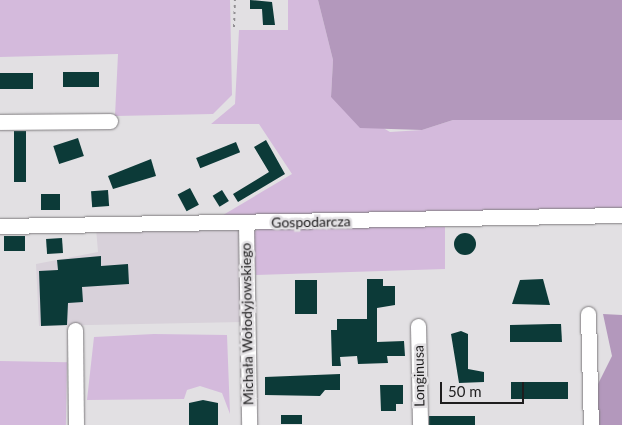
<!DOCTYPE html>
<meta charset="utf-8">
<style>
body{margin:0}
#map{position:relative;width:622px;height:425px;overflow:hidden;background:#e2e0e3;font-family:Lato,sans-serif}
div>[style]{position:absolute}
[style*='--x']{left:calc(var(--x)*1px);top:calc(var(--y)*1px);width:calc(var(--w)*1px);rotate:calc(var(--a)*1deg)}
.built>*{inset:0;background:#d8d1da}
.green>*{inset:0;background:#d4badc;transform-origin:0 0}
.forest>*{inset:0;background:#b398bc}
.building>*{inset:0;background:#0c3a38;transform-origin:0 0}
.round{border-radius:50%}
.path>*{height:2px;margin-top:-1px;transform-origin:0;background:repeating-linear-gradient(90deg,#918f92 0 2.5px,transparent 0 6.5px)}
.roads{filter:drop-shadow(0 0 1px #7f7c7f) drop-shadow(0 0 1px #7f7c7f)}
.minor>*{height:15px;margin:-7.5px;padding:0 7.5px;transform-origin:7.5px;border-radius:7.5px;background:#fff}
span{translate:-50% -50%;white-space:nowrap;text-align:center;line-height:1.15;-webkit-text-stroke:5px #e2e0e3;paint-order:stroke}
.street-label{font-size:14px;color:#1e1d1e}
.scale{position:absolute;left:440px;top:382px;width:84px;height:22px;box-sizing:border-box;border:2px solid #1e1d1e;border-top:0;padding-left:6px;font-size:15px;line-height:18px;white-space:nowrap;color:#1e1d1e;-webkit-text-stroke:4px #e2e0e3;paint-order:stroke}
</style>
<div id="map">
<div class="built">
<i style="clip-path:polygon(234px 226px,240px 232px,243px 322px,39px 326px,36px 264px,98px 252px,96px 228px)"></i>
</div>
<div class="green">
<i style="clip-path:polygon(0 0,230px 0,232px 95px,213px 114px,115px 116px,118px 54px,0 57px)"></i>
<i style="clip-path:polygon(288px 0,318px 0,333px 60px,331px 97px,390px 132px,422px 130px,453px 120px,622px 120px,622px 213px,213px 221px,292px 174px,259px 124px,211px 124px,235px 104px,239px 30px,288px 30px)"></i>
<i style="clip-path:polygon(268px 226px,445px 227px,445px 269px,256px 275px,252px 240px,254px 231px)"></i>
<i style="clip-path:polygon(154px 334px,227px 335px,230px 414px,222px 393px,200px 386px,187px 390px,184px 399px,87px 400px,94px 337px)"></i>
<i style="left:0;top:361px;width:67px;height:64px;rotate:1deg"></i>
</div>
<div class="forest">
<i style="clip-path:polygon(318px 0,622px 0,622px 120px,453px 120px,422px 130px,360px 128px,331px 97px,333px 60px)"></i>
<i style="clip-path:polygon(603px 314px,622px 315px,622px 425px,596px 425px,598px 384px,612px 356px)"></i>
</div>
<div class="building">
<i style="clip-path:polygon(250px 0,272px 2px,275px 25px,263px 25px,262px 9px,250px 9px)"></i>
<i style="left:99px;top:72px;width:15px;height:36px;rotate:90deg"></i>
<i style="left:0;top:73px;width:33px;height:16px"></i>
<i style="left:14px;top:131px;width:12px;height:51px"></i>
<i style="left:78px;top:138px;width:19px;height:26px;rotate:72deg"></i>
<i style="clip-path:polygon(266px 140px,285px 174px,238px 202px,233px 194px,269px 172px,254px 147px)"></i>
<i style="left:236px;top:142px;width:11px;height:43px;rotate:68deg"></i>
<i style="clip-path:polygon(151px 159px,156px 176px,113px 189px,108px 176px)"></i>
<i style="left:190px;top:188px;width:19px;height:14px;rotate:62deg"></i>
<i style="left:108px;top:190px;width:16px;height:17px;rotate:86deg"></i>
<i style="left:222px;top:190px;width:13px;height:11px;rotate:58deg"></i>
<i style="left:60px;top:194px;width:16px;height:19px;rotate:90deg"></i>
<i class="round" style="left:454px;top:233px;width:22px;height:22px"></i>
<i style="left:4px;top:236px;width:21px;height:15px"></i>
<i style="left:62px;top:238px;width:15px;height:16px;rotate:86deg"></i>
<i style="clip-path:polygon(101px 256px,101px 266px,128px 264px,129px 284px,82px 287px,83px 302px,68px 303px,67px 325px,41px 326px,39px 271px,58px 270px,57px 260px)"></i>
<i style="clip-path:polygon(367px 279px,383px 279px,383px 286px,395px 286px,395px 305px,377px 308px,377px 342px,404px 341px,405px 356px,387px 356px,388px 363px,358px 364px,357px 356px,340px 357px,341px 366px,332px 366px,331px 330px,337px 330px,337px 319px,367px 319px)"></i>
<i style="clip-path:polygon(543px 279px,550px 305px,512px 304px,520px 280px)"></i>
<i style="left:295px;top:280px;width:22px;height:34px"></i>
<i style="clip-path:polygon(552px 324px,561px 324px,562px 342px,510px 342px,510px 325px)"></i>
<i style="clip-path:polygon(461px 331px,468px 334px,468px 369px,484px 372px,484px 382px,459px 383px,451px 334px)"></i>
<i style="clip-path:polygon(340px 374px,340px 390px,325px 390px,320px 396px,265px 395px,265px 377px)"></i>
<i style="left:568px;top:382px;width:17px;height:57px;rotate:90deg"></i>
<i style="clip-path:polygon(380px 385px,403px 385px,403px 404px,396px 404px,396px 411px,381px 411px)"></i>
<i style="clip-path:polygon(203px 400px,218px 403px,218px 425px,189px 425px,189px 403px)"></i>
<i style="left:281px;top:415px;width:21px;height:9px"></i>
<i style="left:475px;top:416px;width:9px;height:46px;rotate:90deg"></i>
</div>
<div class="path">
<i style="--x:234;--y:27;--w:27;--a:-88"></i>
</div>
<div class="roads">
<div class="minor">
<i style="--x:0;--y:122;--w:110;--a:-0.5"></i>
<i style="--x:246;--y:224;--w:201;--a:89.1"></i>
<i style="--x:0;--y:226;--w:622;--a:-1.01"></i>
<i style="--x:588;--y:314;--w:111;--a:88.5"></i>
<i style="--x:418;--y:326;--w:99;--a:88.8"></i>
<i style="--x:75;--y:330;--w:95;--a:89.4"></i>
</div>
</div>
<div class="street-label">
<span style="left:311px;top:222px;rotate:-1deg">Gospodarcza</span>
<span style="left:247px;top:324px;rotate:-91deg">Michała Wołodyjowskiego</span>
<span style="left:419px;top:376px;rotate:-91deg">Longinusa</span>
</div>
<div class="scale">50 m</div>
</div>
